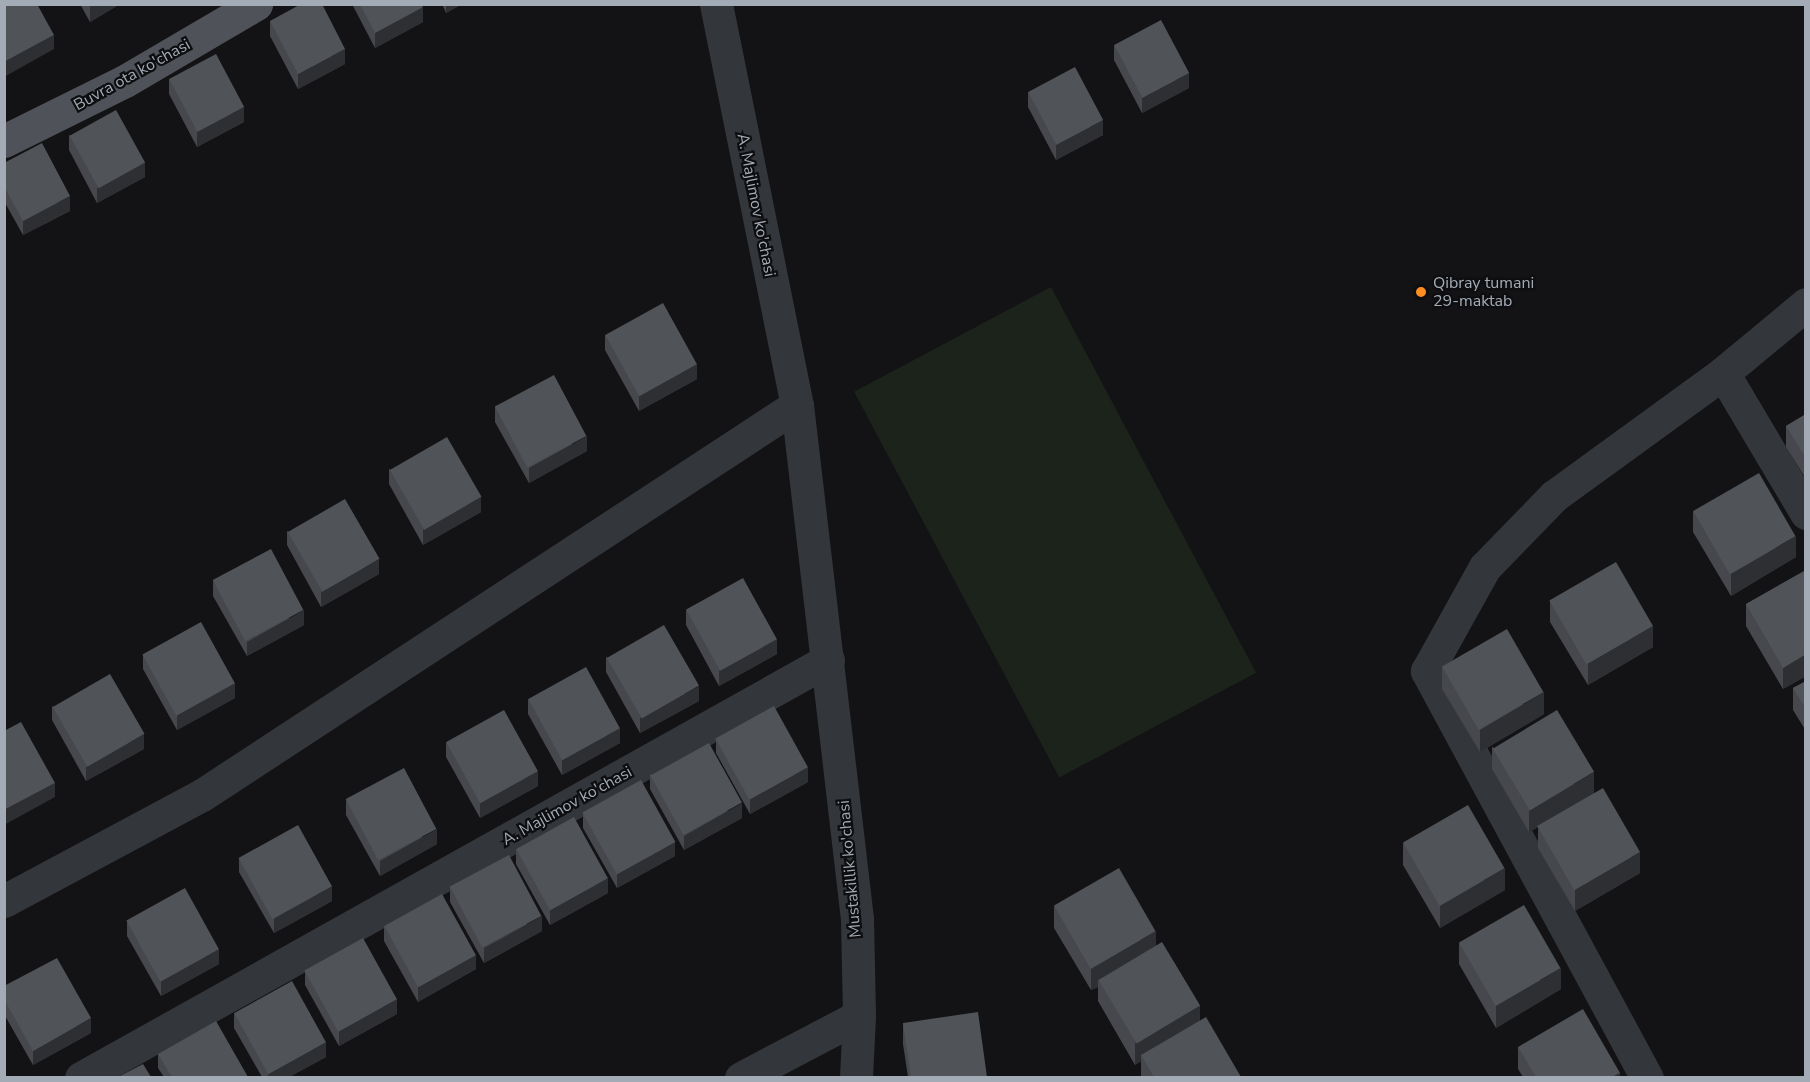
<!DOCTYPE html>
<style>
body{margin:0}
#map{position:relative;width:1810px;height:1082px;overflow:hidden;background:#131315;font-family:"Nunito Sans",sans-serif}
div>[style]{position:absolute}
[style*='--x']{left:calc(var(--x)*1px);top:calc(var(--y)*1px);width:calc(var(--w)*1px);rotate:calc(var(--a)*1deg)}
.green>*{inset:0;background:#1b231b;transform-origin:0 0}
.minor>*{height:33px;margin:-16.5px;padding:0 16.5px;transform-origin:16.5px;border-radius:16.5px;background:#33363a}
.major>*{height:33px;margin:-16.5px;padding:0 16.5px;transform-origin:16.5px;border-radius:16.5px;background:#4f5359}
.wall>*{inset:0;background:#46484d}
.shaded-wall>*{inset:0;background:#2d2f32}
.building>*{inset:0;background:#505358;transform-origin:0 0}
.dots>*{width:16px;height:16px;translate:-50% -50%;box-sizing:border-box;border:3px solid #0e0e10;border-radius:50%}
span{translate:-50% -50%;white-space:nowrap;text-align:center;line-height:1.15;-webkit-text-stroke:4.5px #0e0e10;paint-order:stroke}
.street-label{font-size:16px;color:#a3acb6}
.poi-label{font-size:16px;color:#a3acb6}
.left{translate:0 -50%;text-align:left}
.frame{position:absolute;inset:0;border:6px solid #a3acb6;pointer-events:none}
</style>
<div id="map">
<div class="green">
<i style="left:1051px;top:287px;width:437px;height:223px;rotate:62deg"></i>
</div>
<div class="minor">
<i style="--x:716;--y:4;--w:409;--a:78.6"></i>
<i style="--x:797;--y:405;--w:517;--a:83.34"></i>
<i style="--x:857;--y:919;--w:97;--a:88.8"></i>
<i style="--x:859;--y:1016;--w:62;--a:92.8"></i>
<i style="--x:1723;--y:373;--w:163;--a:59.3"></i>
<i style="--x:4;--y:901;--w:225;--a:-28.2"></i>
<i style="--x:202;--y:795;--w:711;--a:-33.24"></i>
<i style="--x:81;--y:1078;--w:856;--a:-29.23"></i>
<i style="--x:741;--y:1078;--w:133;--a:-27.7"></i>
<i style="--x:1647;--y:1078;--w:463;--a:-118.4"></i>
<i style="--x:1427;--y:671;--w:119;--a:-60.9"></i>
<i style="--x:1485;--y:567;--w:99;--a:-45.8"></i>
<i style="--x:1554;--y:496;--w:209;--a:-36"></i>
<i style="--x:1723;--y:373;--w:108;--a:-39.7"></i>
</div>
<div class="major">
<i style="--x:4;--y:141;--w:135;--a:-26.4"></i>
<i style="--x:125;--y:81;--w:152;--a:-30.4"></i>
</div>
<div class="wall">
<i style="clip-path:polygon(80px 4px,120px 4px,90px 22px)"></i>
<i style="clip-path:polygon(352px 4px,421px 4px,423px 22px,375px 48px)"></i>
<i style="clip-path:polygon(442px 4px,462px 4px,446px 13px)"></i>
<i style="clip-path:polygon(270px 21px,345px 64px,298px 89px,270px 36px)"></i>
<i style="clip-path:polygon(1114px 45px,1189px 88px,1142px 113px,1114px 60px)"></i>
<i style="clip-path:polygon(169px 79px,244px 122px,197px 147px,169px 94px)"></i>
<i style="clip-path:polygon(1028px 92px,1103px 135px,1056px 160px,1028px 107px)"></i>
<i style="clip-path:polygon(69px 135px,145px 177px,97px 203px,69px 150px)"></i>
<i style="clip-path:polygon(4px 163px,70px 211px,23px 235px,4px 201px)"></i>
<i style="clip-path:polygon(605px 335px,697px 379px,639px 411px,605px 350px)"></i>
<i style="clip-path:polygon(495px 407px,587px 451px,529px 483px,495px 422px)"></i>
<i style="clip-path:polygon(1806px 414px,1806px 479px,1786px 447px,1786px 426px)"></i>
<i style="clip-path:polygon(389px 469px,481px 512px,423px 545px,389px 484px)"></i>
<i style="clip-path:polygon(1693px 511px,1796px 557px,1731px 596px,1693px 532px)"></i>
<i style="clip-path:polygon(287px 531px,379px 574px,321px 607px,287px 545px)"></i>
<i style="clip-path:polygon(1806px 570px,1806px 676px,1783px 689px,1746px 626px,1746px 604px)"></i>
<i style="clip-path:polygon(213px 581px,304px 625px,247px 656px,213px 596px)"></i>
<i style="clip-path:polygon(1550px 601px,1653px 647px,1588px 685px,1550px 622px)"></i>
<i style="clip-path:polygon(686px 610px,777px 654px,719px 686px,686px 625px)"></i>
<i style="clip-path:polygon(143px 655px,235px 698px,177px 730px,143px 669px)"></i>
<i style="clip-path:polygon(606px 657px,699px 701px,640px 733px,606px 672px)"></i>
<i style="clip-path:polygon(1442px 667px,1544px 714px,1480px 752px,1442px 689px)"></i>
<i style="clip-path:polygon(1806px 681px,1806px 731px,1793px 710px,1793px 688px)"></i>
<i style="clip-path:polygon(528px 699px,620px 743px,562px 775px,528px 714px)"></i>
<i style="clip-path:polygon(52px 706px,144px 749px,86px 781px,52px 720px)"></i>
<i style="clip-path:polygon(716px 739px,808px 782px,750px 814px,716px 753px)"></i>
<i style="clip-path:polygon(446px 742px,538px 786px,480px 818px,446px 757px)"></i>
<i style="clip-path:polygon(1492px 747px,1594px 793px,1640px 873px,1575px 911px,1538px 848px,1538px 827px,1529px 832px,1492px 769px)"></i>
<i style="clip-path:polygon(650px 774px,742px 818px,684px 850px,650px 789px)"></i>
<i style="clip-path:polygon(346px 800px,437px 844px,380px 876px,346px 815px)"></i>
<i style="clip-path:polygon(583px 813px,675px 856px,617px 888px,583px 828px)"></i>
<i style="clip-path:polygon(1403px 843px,1505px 890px,1440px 928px,1403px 865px)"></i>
<i style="clip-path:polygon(516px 849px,608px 893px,550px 925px,516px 864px)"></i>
<i style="clip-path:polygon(239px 858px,332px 901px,274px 933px,239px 872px)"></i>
<i style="clip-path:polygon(450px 887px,542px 931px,484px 963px,450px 902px)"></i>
<i style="clip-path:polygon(1054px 906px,1156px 946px,1200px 1021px,1241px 1077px,1141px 1077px,1141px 1061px,1135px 1065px,1098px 1001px,1098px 987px,1091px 990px,1054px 928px)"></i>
<i style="clip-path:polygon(127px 921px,219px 964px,161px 996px,127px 936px)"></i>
<i style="clip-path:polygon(384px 926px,476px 969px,418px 1002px,384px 941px)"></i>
<i style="clip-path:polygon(1459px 943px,1561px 989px,1496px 1028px,1459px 964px)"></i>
<i style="clip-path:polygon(305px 971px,397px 1014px,339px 1046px,305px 985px)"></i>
<i style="clip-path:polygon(4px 986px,91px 1033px,33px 1065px,4px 1014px)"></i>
<i style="clip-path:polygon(234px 1013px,326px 1057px,289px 1077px,262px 1077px,234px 1028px)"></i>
<i style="clip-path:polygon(903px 1023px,987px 1077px,908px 1077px,903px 1044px)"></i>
<i style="clip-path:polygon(1518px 1047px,1620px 1077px,1523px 1077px,1518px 1069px)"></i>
<i style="clip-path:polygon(158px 1054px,248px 1077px,164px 1077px,158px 1068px)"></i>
</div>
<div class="shaded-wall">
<i style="clip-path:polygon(94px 4px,120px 4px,90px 22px,90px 7px)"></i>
<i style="clip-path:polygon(446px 4px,462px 4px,446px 13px)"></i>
<i style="clip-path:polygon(423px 7px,423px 22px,375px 48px,375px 33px)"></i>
<i style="clip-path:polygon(54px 35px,54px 49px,4px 77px,4px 62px)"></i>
<i style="clip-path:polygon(345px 49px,345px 64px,298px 89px,298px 74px)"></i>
<i style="clip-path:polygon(1189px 73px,1189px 88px,1142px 113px,1142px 98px)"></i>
<i style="clip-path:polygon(244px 107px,244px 122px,197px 147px,197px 132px)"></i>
<i style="clip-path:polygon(1103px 120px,1103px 135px,1056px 160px,1056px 145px)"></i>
<i style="clip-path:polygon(145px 162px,145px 177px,97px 203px,97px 188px)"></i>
<i style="clip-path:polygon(70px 196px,70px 211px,23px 235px,23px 221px)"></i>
<i style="clip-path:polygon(697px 364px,697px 379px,639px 411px,639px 396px)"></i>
<i style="clip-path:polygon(587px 436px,587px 451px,529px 483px,529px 468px)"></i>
<i style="clip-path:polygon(481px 497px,481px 512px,423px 545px,423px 530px)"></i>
<i style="clip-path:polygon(1796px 536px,1796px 557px,1731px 596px,1731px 574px)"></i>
<i style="clip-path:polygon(379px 559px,379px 574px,321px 607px,321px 592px)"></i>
<i style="clip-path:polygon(304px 610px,304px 625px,247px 656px,247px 642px)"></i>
<i style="clip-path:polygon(1653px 626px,1653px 647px,1588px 685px,1588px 663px)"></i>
<i style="clip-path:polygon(777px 639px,777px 654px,719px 686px,719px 671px)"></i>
<i style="clip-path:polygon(1806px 654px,1806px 676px,1783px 689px,1783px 668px)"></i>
<i style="clip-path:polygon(235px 683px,235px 698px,177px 730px,177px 715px)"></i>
<i style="clip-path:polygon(699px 686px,699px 701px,640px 733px,640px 718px)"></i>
<i style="clip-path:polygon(1544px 692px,1544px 714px,1480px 752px,1480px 730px)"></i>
<i style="clip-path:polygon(620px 728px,620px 743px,562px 775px,562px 760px)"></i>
<i style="clip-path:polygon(144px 734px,144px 749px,86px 781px,86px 767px)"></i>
<i style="clip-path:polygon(808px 767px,808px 782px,750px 814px,750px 799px)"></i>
<i style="clip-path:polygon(538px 771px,538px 786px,480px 818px,480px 803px)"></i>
<i style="clip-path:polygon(1594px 772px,1594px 794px,1529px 832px,1529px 811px)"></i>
<i style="clip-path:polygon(55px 783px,55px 797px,4px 825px,4px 810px)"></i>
<i style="clip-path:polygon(742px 803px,742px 818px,684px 850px,684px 836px)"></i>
<i style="clip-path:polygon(437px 829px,437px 844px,380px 876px,380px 861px)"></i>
<i style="clip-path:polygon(675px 842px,675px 856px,617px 888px,617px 873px)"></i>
<i style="clip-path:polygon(1640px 852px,1640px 873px,1575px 911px,1575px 890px)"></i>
<i style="clip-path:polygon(1505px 868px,1505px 890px,1440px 928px,1440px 906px)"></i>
<i style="clip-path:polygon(608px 878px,608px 893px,550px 925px,550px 910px)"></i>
<i style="clip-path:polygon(332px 886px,332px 901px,274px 933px,274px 918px)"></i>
<i style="clip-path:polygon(542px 916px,542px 931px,484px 963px,484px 948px)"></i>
<i style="clip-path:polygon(1156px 931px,1156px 953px,1098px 980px,1098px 987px,1091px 990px,1091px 969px)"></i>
<i style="clip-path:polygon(219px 949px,219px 964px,161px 996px,161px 981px)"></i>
<i style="clip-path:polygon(476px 955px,476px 969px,418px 1002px,418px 987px)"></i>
<i style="clip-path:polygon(1561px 968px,1561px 989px,1496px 1028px,1496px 1006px)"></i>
<i style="clip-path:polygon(397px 999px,397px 1014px,339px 1046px,339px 1031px)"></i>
<i style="clip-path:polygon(1200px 1005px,1200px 1027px,1141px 1055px,1141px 1061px,1135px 1065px,1135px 1043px)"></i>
<i style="clip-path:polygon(91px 1018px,91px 1033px,33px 1065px,33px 1051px)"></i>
<i style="clip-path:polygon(326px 1042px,326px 1057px,289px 1077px,268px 1077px,268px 1074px)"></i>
<i style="clip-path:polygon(1620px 1073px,1620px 1077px,1612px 1077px)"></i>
</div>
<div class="building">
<i style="clip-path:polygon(4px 4px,37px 4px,54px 35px,4px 62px)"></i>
<i style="clip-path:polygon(301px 4px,322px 4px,345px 49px,298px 74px,270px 21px)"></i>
<i style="clip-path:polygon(360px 4px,421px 4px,423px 7px,375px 33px)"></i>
<i style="left:1161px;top:20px;width:60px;height:53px;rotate:62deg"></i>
<i style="left:216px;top:54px;width:60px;height:53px;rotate:62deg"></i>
<i style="left:1075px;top:67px;width:60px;height:53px;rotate:62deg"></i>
<i style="left:116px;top:110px;width:60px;height:53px;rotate:61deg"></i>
<i style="clip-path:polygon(42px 143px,70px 196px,23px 221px,4px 186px,4px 163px)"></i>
<i style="left:663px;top:303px;width:70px;height:66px;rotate:61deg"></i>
<i style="left:554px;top:375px;width:69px;height:67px;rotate:62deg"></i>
<i style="clip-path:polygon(1806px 414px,1806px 458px,1786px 426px)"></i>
<i style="left:447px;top:437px;width:69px;height:66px;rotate:60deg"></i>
<i style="left:1759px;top:473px;width:73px;height:76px;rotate:60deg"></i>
<i style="left:345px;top:499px;width:69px;height:66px;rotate:60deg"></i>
<i style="left:271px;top:549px;width:69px;height:66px;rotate:62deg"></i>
<i style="left:1616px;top:562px;width:74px;height:77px;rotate:60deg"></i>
<i style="clip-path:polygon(1806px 570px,1806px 654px,1783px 668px,1746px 604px)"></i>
<i style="left:743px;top:578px;width:70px;height:65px;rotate:61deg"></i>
<i style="left:201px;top:622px;width:70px;height:67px;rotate:61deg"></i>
<i style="left:664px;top:625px;width:70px;height:66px;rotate:60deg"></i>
<i style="left:1507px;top:629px;width:73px;height:75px;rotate:60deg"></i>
<i style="left:586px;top:667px;width:70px;height:66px;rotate:61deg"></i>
<i style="left:110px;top:674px;width:69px;height:66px;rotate:60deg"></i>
<i style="clip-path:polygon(1806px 681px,1806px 709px,1793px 688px)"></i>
<i style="left:774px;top:706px;width:70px;height:67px;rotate:61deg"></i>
<i style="left:504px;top:710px;width:70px;height:66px;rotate:61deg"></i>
<i style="left:1557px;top:710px;width:72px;height:75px;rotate:59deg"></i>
<i style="clip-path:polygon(21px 722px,55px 783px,4px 810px,4px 731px)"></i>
<i style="left:709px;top:743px;width:68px;height:67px;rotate:61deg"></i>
<i style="left:404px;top:768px;width:69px;height:66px;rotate:62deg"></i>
<i style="left:641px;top:780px;width:71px;height:67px;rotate:61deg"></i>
<i style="left:1603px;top:788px;width:74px;height:76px;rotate:60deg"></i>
<i style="left:1468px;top:805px;width:73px;height:75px;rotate:60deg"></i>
<i style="left:574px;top:817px;width:70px;height:66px;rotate:61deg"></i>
<i style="left:298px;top:825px;width:70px;height:68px;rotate:61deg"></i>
<i style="left:509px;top:855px;width:69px;height:67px;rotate:62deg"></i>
<i style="left:1119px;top:868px;width:73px;height:75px;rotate:60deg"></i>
<i style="left:185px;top:888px;width:70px;height:67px;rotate:61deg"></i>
<i style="left:442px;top:894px;width:70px;height:66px;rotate:61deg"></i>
<i style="left:1524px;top:905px;width:73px;height:75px;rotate:60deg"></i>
<i style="left:363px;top:938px;width:70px;height:67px;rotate:61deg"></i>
<i style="left:1162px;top:942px;width:74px;height:74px;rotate:59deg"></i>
<i style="clip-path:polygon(57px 958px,91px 1018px,33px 1051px,4px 999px,4px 986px)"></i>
<i style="left:292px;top:981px;width:70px;height:66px;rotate:61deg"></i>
<i style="clip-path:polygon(1583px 1009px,1620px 1073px,1612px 1077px,1536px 1077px,1518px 1047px)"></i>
<i style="clip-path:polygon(978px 1012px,987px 1077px,911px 1077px,903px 1023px)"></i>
<i style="clip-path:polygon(1206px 1017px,1241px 1077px,1154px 1077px,1141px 1055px)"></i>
<i style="clip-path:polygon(216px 1021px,248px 1077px,172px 1077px,158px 1054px)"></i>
<i style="clip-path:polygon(143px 1064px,151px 1077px,118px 1077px)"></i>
</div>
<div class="dots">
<i style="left:1421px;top:292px;background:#ff8d20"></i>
</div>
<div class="street-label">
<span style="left:132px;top:75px;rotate:-29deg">Buvra ota ko'chasi</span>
<span style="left:756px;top:205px;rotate:79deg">A. Majlimov ko'chasi</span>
<span style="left:567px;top:806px;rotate:-29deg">A. Majlimov ko'chasi</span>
<span style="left:850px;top:869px;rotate:-95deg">Mustakillik ko'chasi</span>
</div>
<div class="poi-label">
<span class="left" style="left:1433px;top:292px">Qibray tumani<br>29-maktab</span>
</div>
<div class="frame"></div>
</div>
